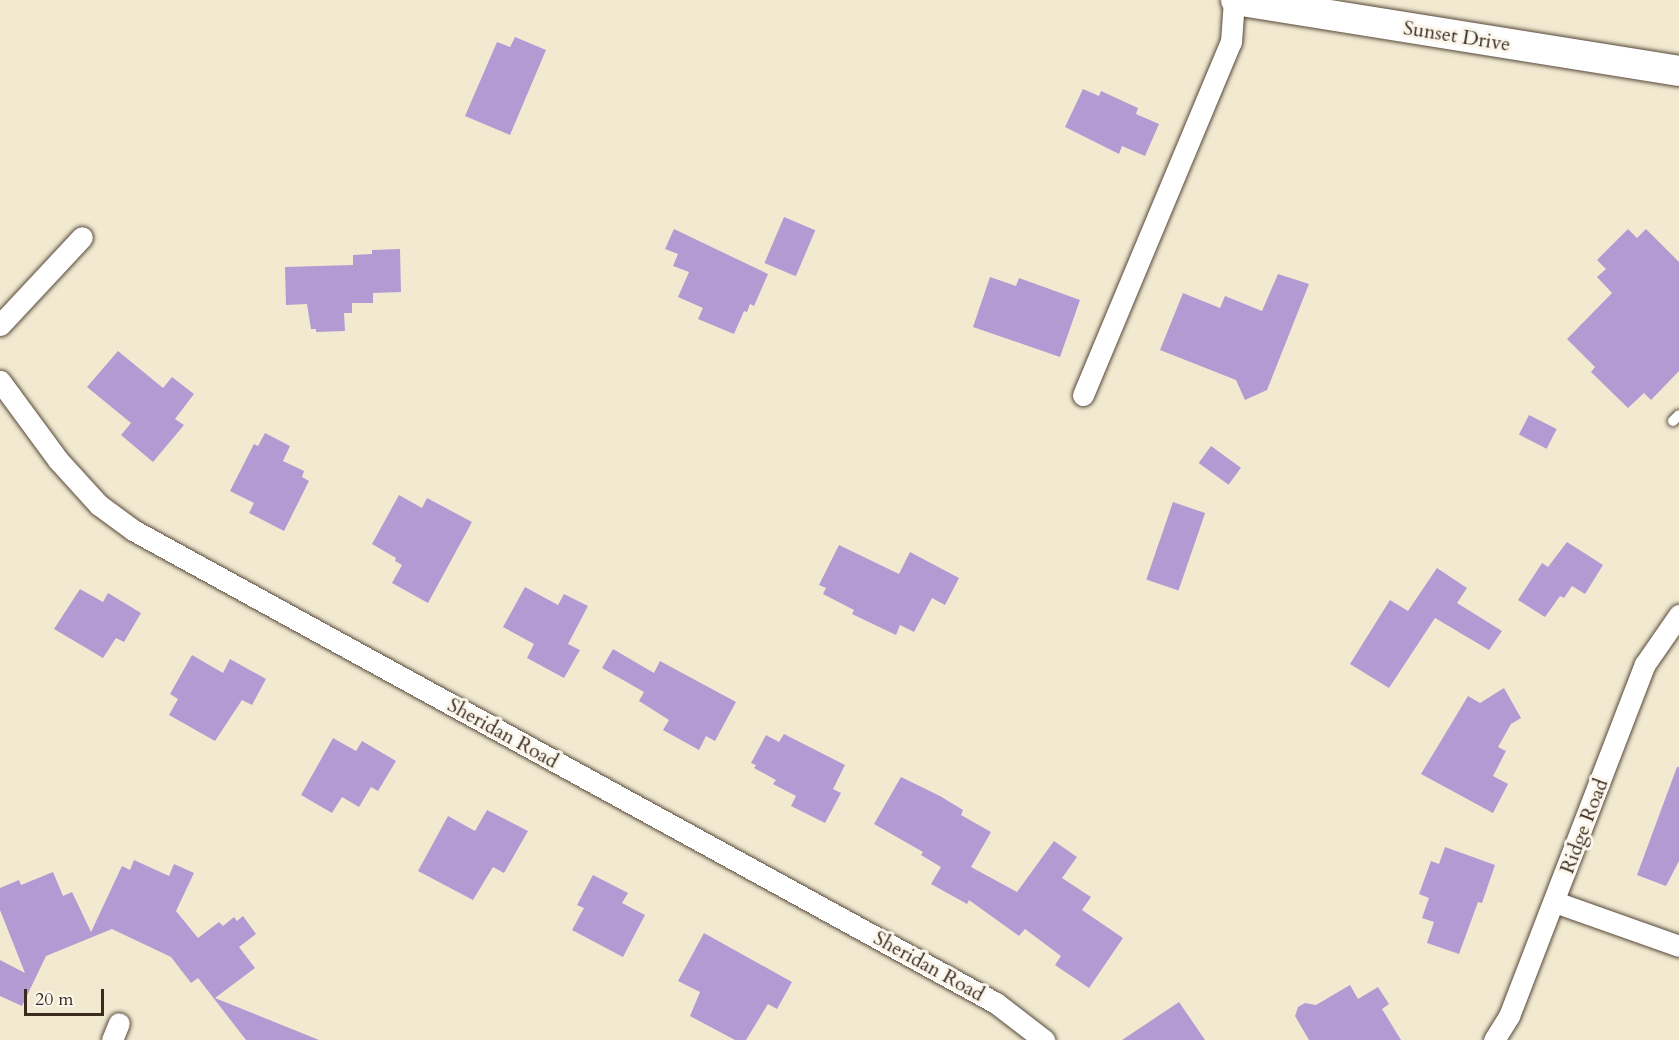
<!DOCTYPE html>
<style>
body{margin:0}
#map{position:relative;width:1679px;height:1040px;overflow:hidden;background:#f1ead1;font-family:Cardo,serif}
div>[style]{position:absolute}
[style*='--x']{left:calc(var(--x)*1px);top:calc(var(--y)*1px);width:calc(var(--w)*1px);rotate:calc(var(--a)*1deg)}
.building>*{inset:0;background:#b49ad2;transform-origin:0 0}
.roads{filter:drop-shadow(0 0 2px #564739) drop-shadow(0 0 2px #564739)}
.lane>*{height:10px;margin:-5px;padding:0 5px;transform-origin:5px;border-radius:5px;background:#fff}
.street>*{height:21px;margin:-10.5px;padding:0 10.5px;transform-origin:10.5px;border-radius:10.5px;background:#fff}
.secondary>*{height:30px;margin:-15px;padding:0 15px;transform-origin:15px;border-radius:15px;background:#fff}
span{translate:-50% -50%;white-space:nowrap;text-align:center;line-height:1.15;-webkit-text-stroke:6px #fbf7ec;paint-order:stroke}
.street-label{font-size:20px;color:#3b2a1e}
.scale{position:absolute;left:24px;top:989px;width:80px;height:27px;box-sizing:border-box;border:3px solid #3b2a1e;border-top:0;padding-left:8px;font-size:18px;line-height:21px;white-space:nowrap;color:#3b2a1e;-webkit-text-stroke:4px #fbf7ec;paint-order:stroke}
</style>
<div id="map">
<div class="building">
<i style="clip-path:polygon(515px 37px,546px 50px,510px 135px,465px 116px,497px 42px,510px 47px)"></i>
<i style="clip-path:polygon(1083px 89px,1099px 96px,1101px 91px,1138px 108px,1136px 114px,1159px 124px,1145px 156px,1122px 146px,1119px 154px,1065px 127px)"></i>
<i style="left:784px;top:217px;width:34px;height:50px;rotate:23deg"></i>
<i style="clip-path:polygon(674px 229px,768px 274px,754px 306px,750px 304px,747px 312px,744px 311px,734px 334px,698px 319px,703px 308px,678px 297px,689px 272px,673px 266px,678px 254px,665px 249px)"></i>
<i style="clip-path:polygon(1628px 229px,1637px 238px,1646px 229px,1679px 262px,1679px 371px,1651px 400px,1644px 393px,1628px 408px,1591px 372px,1595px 367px,1567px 339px,1612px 293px,1597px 277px,1606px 269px,1597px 260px)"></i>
<i style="clip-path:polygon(400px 249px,401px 292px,373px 293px,373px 303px,352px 303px,352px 313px,344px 313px,345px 331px,316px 332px,316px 329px,311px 329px,307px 304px,286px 305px,285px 267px,353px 265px,353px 255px,372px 254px,372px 250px)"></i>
<i style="clip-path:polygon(1278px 274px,1309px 284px,1267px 390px,1245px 400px,1236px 380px,1160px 350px,1183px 293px,1220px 308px,1225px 296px,1262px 311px)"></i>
<i style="clip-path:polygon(990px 277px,1016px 286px,1019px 278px,1080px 300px,1060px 357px,973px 327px)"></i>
<i style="clip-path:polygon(118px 351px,163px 388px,172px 377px,194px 394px,175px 419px,184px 425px,153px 462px,121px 435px,131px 423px,87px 387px)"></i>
<i style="left:1529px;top:415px;width:31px;height:22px;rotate:27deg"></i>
<i style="clip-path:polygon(265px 433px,290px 446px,283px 461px,304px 471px,302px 477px,309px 481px,284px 531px,249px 513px,254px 503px,230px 491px,254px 444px,258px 446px)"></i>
<i style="left:1211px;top:446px;width:37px;height:21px;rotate:36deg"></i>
<i style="clip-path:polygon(399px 495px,422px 508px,427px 498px,472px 522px,428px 603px,392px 583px,402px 565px,395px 561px,396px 558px,372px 544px)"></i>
<i style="left:1173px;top:502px;width:34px;height:82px;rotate:19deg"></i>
<i style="clip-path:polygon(1567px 542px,1603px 565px,1585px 594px,1572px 586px,1564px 598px,1560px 596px,1545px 617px,1518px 600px,1542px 563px,1548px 567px)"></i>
<i style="clip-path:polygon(839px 545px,899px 574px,910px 552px,959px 578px,945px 605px,932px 598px,914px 632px,900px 625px,896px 635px,852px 614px,854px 610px,823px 594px,826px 588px,819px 585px)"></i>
<i style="clip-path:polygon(1437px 568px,1467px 588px,1457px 603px,1502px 631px,1489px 650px,1435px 618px,1389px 688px,1350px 664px,1390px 600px,1408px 611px)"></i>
<i style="clip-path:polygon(525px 587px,558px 605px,564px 594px,588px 606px,568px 644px,580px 650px,564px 678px,527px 658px,534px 644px,503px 627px)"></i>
<i style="clip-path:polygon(80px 589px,103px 602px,108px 593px,141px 613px,124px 642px,116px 638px,103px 658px,54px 629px)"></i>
<i style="clip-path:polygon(613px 649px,654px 673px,660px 661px,736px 702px,715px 741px,706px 736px,699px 750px,663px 730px,669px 720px,639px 701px,644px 692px,602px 668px)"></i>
<i style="clip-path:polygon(192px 655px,223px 673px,230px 659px,266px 679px,252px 705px,242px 700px,215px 741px,169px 715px,178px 699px,170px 694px)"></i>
<i style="clip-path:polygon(1504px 688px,1521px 718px,1511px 724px,1498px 747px,1506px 751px,1493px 776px,1508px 784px,1493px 813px,1421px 774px,1468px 696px,1480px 703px)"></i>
<i style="clip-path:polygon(784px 734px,845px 765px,833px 789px,841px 793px,825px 823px,791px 806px,796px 796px,773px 784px,776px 780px,754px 768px,756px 765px,751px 763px,766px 735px,779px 742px)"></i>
<i style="clip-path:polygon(333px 738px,356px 751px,362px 741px,396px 761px,378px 791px,371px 787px,359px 807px,342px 797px,332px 813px,301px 795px)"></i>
<i style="clip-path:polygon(1677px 767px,1679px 767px,1679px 861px,1666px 886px,1637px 875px)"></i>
<i style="clip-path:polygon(901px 777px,940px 796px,963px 810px,961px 815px,991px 832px,971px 867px,1017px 892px,1054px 841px,1077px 857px,1062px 878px,1091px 897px,1082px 910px,1123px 938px,1089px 988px,1055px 965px,1061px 956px,1025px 929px,1019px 936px,969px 900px,967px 904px,931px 884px,941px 867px,921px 855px,923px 852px,874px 824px)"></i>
<i style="clip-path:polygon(487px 810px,528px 831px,504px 873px,493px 867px,473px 900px,418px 871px,448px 816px,475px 831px)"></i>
<i style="clip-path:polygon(1445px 847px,1495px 865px,1482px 903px,1478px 902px,1459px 954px,1427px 943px,1434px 922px,1422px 918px,1429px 898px,1419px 894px,1431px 861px,1439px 864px)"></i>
<i style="clip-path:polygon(134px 860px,169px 876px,174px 864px,194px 873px,176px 911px,198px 938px,219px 922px,223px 926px,234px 917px,237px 921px,243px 916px,256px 934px,239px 947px,255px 968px,215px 998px,319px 1040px,246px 1040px,198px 978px,191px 983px,171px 957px,112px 929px,46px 956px,22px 1006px,0 996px,0 960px,25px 973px,0 910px,0 888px,19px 880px,21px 885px,53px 872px,63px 896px,72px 892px,91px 932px,122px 866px,130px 870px)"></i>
<i style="clip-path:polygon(593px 875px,628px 893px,622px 903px,645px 915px,623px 957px,572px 930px,584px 908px,577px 905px)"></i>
<i style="clip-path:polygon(704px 933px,792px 982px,777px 1009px,768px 1004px,746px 1040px,735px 1040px,690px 1016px,700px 992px,678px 981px)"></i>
<i style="clip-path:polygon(1350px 985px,1358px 999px,1378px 987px,1389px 1004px,1382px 1009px,1401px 1040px,1309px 1040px,1295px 1016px,1298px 1007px,1305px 1003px,1316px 1005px)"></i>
<i style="clip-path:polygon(1179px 1002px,1205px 1040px,1122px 1040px)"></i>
</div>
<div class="roads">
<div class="lane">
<i style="--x:1673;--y:421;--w:8;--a:-45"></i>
</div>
<div class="street">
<i style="--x:0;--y:325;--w:120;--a:-47"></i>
<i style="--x:0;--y:381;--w:98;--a:53.7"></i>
<i style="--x:58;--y:460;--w:61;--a:47.7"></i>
<i style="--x:99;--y:505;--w:42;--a:36.3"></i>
<i style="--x:133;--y:530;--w:984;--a:28.73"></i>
<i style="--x:996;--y:1003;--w:61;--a:37.6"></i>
<i style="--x:1083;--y:395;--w:383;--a:-67.3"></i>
<i style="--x:1231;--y:42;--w:42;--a:-85.9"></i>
<i style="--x:1555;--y:902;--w:132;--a:19.5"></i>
<i style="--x:112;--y:1040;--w:18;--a:-68"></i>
<i style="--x:1494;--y:1040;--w:28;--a:-58"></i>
<i style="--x:1509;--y:1016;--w:377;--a:-68.9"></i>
<i style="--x:1645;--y:664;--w:60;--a:-55.2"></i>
</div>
<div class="secondary">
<i style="--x:1236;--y:0;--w:449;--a:9.1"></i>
</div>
</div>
<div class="street-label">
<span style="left:1457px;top:36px;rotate:9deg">Sunset Drive</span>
<span style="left:503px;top:733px;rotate:29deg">Sheridan Road</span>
<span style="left:1584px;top:826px;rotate:-69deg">Ridge Road</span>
<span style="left:929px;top:966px;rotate:29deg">Sheridan Road</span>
</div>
<div class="scale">20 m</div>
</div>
